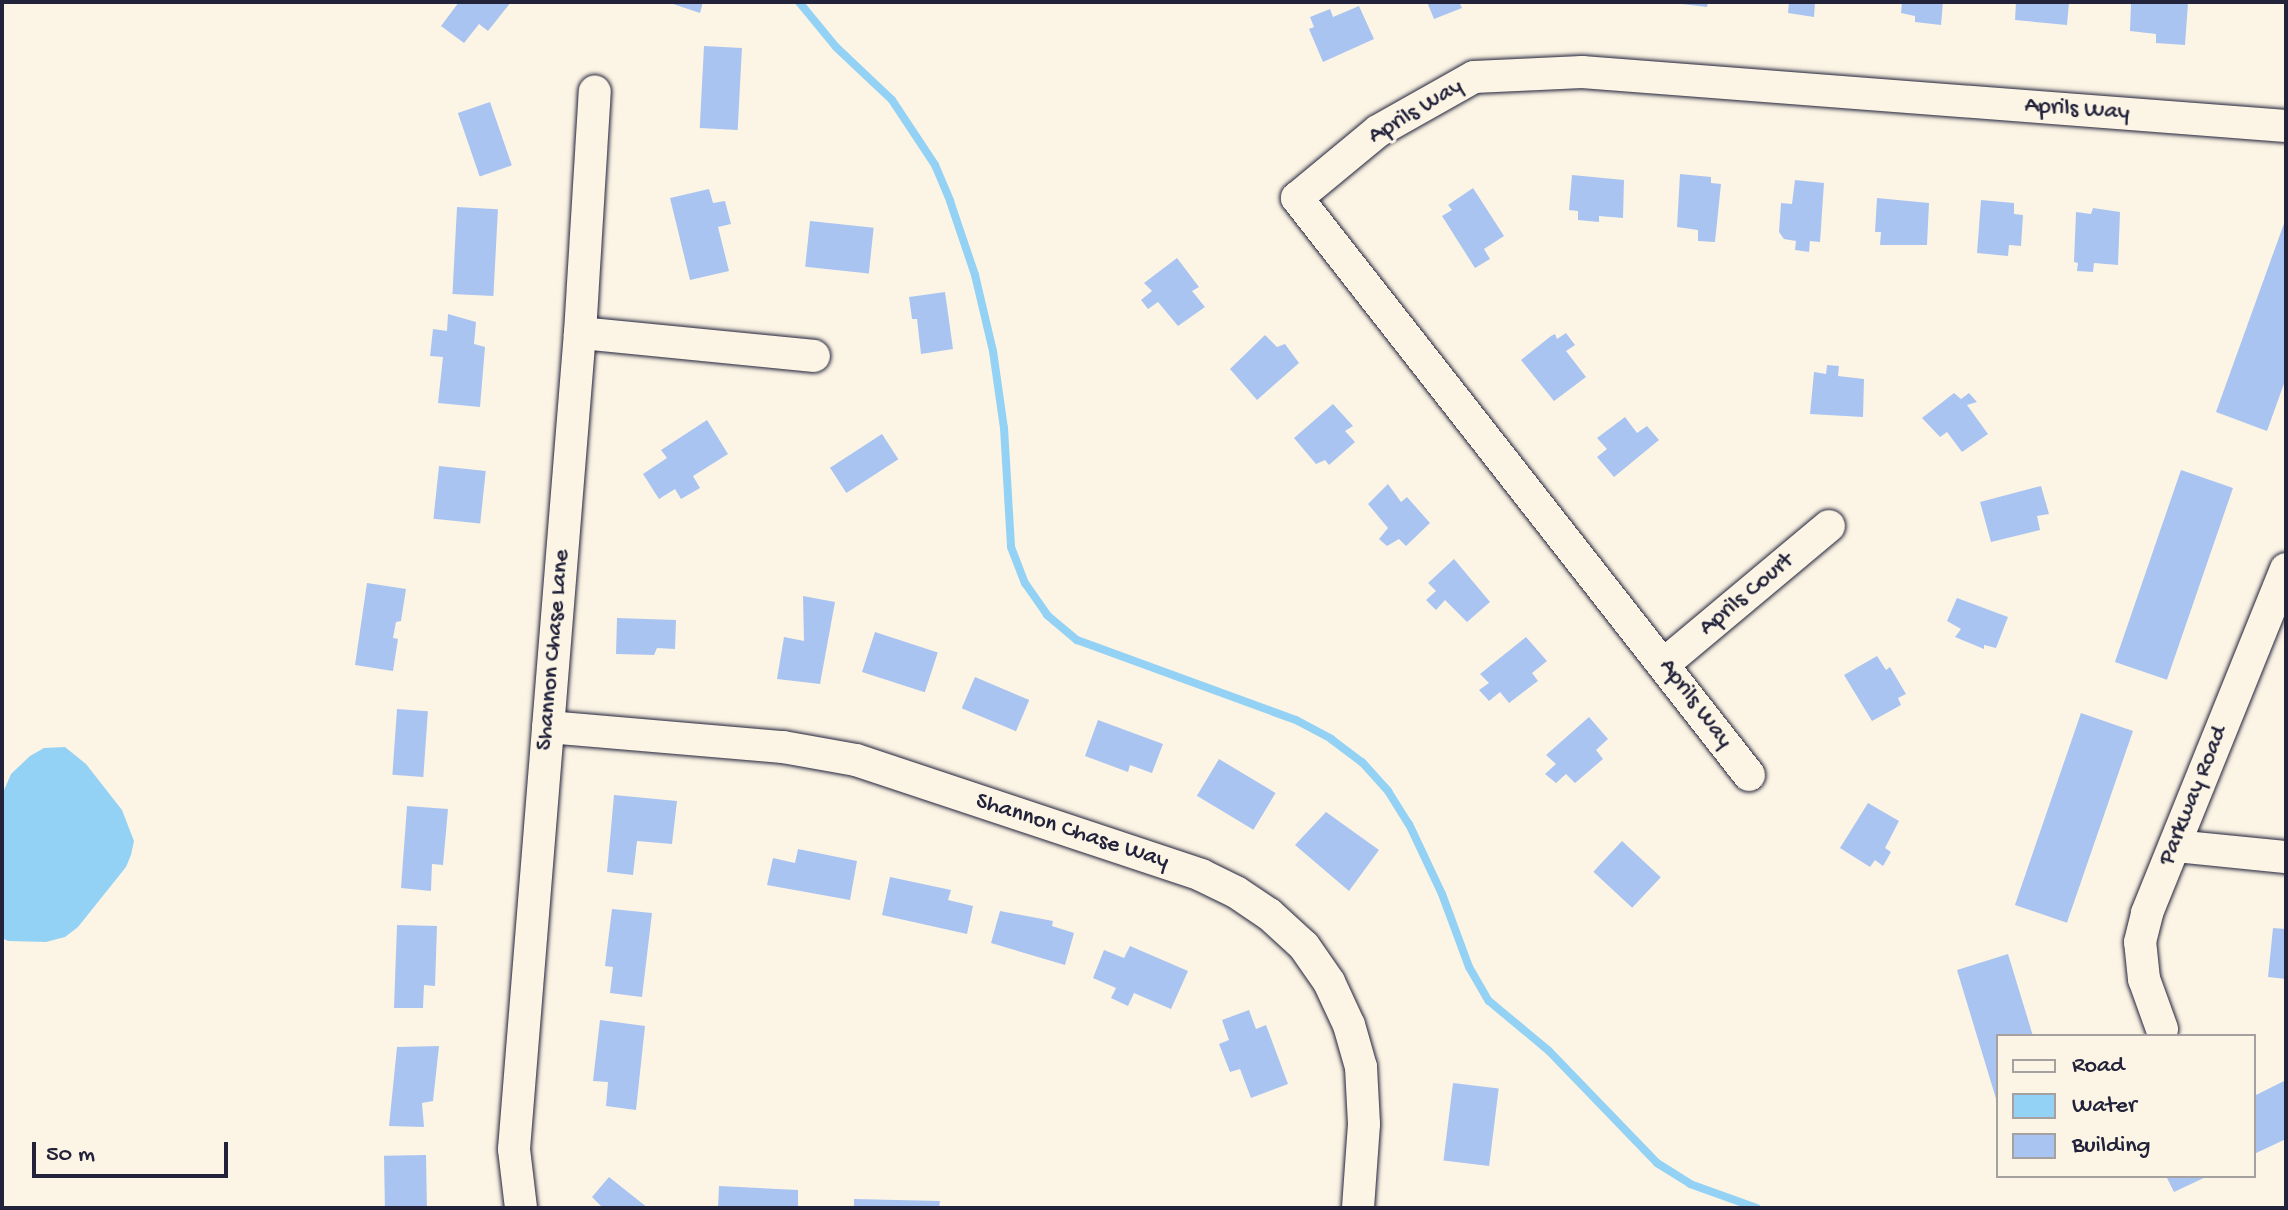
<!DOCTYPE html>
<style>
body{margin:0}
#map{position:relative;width:2288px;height:1210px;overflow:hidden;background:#fcf5e5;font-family:"Gochi Hand",sans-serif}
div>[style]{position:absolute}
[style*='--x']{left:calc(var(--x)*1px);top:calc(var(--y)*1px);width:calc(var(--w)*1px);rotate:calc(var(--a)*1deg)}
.water>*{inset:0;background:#94d2f5}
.stream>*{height:8px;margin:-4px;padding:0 4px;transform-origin:4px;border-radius:4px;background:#94d2f5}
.building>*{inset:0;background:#aac4f1;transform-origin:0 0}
.roads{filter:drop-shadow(0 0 2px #22223b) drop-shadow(0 0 2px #22223b)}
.minor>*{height:32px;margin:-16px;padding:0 16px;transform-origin:16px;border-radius:16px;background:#fcf5e5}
span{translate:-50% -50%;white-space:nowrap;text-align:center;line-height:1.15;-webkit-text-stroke:6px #fcf5e5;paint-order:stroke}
.street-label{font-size:24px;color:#22223b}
.frame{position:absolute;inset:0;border:4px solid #22223b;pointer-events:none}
.legend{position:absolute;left:1996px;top:1034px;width:260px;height:144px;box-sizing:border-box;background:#fcf5e5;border:2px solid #a5a1a1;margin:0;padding:10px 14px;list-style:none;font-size:24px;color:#22223b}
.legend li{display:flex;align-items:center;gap:16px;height:40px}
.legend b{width:40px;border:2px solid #a5a1a1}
.scale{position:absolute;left:32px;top:1142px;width:196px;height:36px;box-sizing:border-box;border:4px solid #22223b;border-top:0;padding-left:10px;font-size:24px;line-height:28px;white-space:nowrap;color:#22223b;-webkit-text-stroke:6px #fcf5e5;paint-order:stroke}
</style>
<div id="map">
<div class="water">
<i style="clip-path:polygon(65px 747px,86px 764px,122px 810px,134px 841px,131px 855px,126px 867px,78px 927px,65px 937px,46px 942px,8px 941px,2px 938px,2px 795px,11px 774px,30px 756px,44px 748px)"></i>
</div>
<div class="stream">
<i style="--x:799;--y:2;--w:58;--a:50.6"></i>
<i style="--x:836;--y:47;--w:77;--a:43.4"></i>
<i style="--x:892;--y:100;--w:78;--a:56.5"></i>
<i style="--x:935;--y:165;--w:39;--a:67"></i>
<i style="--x:950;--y:201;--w:78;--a:71.3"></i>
<i style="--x:975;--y:275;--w:78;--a:76.7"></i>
<i style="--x:993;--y:351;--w:78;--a:81.9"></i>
<i style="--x:1004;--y:428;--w:119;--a:86.6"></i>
<i style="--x:1011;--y:547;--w:39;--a:69"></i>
<i style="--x:1025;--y:583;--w:39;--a:55"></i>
<i style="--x:1047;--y:615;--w:39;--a:40"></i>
<i style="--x:1077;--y:640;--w:233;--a:20.1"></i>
<i style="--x:1296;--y:720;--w:40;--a:28"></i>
<i style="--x:1331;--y:739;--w:39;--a:37"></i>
<i style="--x:1362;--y:762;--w:39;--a:48"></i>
<i style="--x:1388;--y:791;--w:39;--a:58"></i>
<i style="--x:1409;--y:824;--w:77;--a:64.8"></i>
<i style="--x:1442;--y:894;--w:78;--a:69.7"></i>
<i style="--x:1469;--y:967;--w:39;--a:60"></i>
<i style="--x:1489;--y:1001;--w:78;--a:39.8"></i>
<i style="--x:1549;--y:1051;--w:156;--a:46"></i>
<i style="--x:1657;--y:1163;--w:39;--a:32"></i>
<i style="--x:1690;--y:1184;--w:71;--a:19.7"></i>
</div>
<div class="building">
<i style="clip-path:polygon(459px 2px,511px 2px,488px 31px,479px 24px,464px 43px,441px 26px)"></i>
<i style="clip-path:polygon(667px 2px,703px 2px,700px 13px)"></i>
<i style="clip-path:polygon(1427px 2px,1459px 2px,1462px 8px,1434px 19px)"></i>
<i style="clip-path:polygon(1682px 2px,1708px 2px,1707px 7px,1682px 4px)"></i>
<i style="clip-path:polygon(1789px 2px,1815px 2px,1814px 17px,1788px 13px)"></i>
<i style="clip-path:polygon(1902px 2px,1943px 2px,1941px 25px,1915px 22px,1915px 16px,1901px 13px)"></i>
<i style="clip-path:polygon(2016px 2px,2069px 2px,2067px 25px,2015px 20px)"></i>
<i style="clip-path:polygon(2156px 2px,2188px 3px,2185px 45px,2156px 43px,2156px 34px,2130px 31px,2131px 3px)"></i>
<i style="clip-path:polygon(1359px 6px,1374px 39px,1323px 62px,1309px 29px,1314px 27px,1310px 17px,1330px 9px,1333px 17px)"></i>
<i style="left:704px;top:46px;width:38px;height:82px;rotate:3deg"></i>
<i style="left:490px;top:102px;width:67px;height:34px;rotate:71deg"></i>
<i style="clip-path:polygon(1680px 174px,1711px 177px,1711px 183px,1721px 184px,1715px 242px,1698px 241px,1698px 230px,1677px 227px)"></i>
<i style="clip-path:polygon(1572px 175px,1624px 180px,1623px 218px,1599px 216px,1599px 222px,1578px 220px,1578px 211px,1569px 210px)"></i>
<i style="clip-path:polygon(1795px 180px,1824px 183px,1820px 242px,1810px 241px,1809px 252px,1795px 250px,1796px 241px,1784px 239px,1779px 232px,1781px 203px,1792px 204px)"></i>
<i style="clip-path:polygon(1473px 188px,1504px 236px,1484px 249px,1490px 259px,1475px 268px,1442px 216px,1452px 210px,1448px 205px)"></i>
<i style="clip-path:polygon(709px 189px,713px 203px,725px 201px,731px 224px,718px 227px,729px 271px,690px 280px,670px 198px)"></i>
<i style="clip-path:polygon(1877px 198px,1929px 203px,1927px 245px,1880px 245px,1881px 232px,1875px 232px)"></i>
<i style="clip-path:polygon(1981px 200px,2014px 203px,2014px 214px,2023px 215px,2021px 246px,2009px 245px,2008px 256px,1977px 253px)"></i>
<i style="left:457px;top:207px;width:41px;height:87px;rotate:3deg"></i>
<i style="clip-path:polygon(2093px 208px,2120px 212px,2118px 265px,2094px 263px,2093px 272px,2077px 271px,2078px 263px,2074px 262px,2076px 212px,2091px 214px)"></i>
<i style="clip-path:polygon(2286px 218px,2286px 378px,2267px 431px,2216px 412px)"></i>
<i style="left:810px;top:221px;width:64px;height:46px;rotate:6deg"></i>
<i style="clip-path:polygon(1177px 258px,1199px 287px,1192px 291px,1205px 307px,1178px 326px,1158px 302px,1148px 309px,1141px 300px,1152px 291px,1144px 283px)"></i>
<i style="clip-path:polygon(945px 292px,953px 349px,921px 354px,917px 319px,912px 319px,909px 297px)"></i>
<i style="clip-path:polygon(448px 314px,476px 322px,474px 344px,485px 347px,480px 407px,438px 403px,443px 357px,430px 356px,433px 329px,447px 331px)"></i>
<i style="clip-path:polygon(1566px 333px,1575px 345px,1566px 351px,1586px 377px,1554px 401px,1521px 360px,1551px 336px,1555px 334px,1557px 339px)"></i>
<i style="clip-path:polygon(1265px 335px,1277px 347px,1285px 344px,1299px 363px,1257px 400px,1230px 369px)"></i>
<i style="clip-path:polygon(1827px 365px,1839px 366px,1838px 376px,1864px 379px,1863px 417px,1810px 414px,1814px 372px,1826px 374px)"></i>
<i style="clip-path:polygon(1954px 393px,1961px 399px,1969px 393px,1977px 402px,1967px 405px,1988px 434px,1962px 452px,1947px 432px,1940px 437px,1922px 418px)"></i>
<i style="clip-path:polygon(1333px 404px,1353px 426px,1345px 431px,1355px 442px,1329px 465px,1325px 460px,1316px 464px,1294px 438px)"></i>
<i style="clip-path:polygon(1625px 417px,1637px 433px,1647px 426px,1659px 440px,1614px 477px,1597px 457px,1607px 449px,1597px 438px)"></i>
<i style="clip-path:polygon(707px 420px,728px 454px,693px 476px,700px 488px,681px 499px,675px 489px,659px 499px,643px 474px,667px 458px,661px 450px)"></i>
<i style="left:882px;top:434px;width:30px;height:62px;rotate:57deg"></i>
<i style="left:439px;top:466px;width:47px;height:53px;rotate:6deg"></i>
<i style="left:2181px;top:470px;width:55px;height:203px;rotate:19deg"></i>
<i style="clip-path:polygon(1388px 484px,1401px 502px,1407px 497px,1430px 523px,1406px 546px,1399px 539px,1387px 546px,1379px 539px,1388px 528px,1368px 504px)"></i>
<i style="clip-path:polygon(2041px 486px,2049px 514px,2037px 516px,2040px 530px,1991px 542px,1980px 502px)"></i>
<i style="clip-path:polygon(1454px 559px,1490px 602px,1467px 622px,1445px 600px,1436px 610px,1426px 600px,1436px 591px,1428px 583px)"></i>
<i style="clip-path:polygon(367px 583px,406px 589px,401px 621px,396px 622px,393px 638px,398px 639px,393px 671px,355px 665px)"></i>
<i style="clip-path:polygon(803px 596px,835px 602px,820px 684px,777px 679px,784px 637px,804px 641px)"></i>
<i style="clip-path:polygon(1957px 598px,2008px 617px,1996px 648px,1984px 645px,1984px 649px,1955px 637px,1961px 629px,1947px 621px)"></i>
<i style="clip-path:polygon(617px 618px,676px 620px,675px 649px,657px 648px,654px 655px,616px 654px)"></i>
<i style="left:875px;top:632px;width:66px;height:42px;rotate:18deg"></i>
<i style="clip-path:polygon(1526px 637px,1547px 661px,1532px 673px,1538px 681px,1509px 703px,1500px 692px,1489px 701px,1479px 690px,1489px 683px,1480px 674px)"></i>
<i style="clip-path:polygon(1877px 656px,1886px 670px,1890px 667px,1906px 694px,1898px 698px,1901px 705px,1872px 721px,1844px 675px)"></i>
<i style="left:975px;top:677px;width:59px;height:34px;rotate:23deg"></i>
<i style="left:397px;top:709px;width:31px;height:66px;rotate:4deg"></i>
<i style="left:2081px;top:713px;width:55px;height:203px;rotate:19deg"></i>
<i style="clip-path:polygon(1589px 717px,1608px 739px,1596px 750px,1603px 759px,1575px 783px,1566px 774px,1556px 783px,1545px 774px,1556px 764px,1546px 755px)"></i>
<i style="clip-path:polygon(1098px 720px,1163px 744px,1152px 773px,1130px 765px,1128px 772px,1085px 756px)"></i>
<i style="left:1219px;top:759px;width:66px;height:43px;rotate:31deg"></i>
<i style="clip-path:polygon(614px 795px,677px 801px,672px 844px,637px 841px,633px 875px,607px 872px)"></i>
<i style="clip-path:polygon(1868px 803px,1899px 821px,1885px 848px,1891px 852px,1883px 866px,1875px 860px,1870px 867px,1840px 848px)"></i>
<i style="clip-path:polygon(407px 806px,448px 809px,443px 865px,432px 864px,431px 891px,401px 888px)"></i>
<i style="clip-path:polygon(1326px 812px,1379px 850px,1349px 891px,1295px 845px)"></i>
<i style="left:1622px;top:841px;width:53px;height:42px;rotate:43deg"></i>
<i style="clip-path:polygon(798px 849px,857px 861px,850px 900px,767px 885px,773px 858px,795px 863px)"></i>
<i style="clip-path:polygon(890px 877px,951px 890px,948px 900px,973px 906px,967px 934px,882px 915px)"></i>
<i style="clip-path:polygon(612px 909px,652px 913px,642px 997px,610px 993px,613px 967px,605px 966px)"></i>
<i style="clip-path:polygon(1000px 911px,1053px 921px,1052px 926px,1074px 933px,1065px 965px,991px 943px)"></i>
<i style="clip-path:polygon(397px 925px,437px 926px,435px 986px,424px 985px,423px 1008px,394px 1008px)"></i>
<i style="clip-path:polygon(2273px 928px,2286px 929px,2286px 979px,2268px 977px)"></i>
<i style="clip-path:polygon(1130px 946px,1188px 971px,1171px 1009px,1134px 993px,1128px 1006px,1111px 998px,1116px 988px,1093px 978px,1104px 950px,1124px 958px)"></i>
<i style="clip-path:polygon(2008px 954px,2033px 1036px,1998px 1036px,1997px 1102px,1957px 970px)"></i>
<i style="clip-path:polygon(1249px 1010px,1256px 1029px,1266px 1025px,1288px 1084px,1251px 1098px,1240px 1069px,1230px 1072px,1219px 1044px,1229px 1040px,1222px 1020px)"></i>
<i style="clip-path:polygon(600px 1020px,645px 1026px,636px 1110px,606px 1106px,608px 1082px,593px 1081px)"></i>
<i style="clip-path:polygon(439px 1046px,433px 1101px,422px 1103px,424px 1127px,389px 1126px,397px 1047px)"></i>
<i style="clip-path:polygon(2286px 1080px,2286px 1139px,2254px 1154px,2254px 1096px)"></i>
<i style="left:1453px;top:1083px;width:46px;height:78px;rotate:7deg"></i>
<i style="left:426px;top:1155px;width:53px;height:42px;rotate:89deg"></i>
<i style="clip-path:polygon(2166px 1176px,2208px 1176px,2174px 1192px)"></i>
<i style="clip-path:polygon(609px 1177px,648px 1208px,603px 1208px,592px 1197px)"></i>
<i style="clip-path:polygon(719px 1186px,798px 1190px,798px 1208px,718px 1208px)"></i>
<i style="clip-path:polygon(854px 1199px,940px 1201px,939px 1208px,854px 1208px)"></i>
</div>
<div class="roads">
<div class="minor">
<i style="--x:580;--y:333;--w:235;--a:5.6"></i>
<i style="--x:1664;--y:664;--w:215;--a:-39.9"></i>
<i style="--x:548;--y:727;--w:236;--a:4.9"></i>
<i style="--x:783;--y:747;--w:74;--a:10.1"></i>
<i style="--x:856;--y:760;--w:364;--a:18.4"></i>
<i style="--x:1201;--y:875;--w:39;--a:26"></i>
<i style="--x:1236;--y:892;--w:40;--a:34"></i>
<i style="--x:1269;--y:914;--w:47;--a:42.4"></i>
<i style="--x:1304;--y:946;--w:44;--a:55.2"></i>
<i style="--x:1329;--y:982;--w:47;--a:65.1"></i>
<i style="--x:1349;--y:1025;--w:44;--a:74.1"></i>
<i style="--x:1361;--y:1067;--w:57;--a:87"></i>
<i style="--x:1364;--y:1124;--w:84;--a:94.1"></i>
<i style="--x:1749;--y:775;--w:733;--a:-128.07"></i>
<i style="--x:1297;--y:198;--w:105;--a:-39.6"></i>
<i style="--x:1378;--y:131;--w:110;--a:-29.4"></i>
<i style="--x:1474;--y:77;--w:108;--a:-2.7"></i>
<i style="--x:1582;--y:72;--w:706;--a:4.39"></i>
<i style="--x:2175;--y:846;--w:112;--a:5.7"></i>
<i style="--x:2162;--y:1029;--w:53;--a:-109.8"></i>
<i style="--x:2144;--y:979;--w:37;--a:-96"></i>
<i style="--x:2140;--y:942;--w:30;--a:-76"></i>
<i style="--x:2147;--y:913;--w:371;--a:-68"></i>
<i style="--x:521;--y:1208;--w:59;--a:-96.8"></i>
<i style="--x:514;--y:1149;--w:819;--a:-85.38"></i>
<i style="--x:580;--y:333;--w:242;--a:-86.5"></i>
</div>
</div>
<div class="street-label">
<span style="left:2077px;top:110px;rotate:4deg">Aprils Way</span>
<span style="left:1416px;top:112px;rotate:-31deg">Aprils Way</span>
<span style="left:1747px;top:595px;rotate:-40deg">Aprils Court</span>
<span style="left:554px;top:650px;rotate:-85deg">Shannon Chase Lane</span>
<span style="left:1695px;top:704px;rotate:53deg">Aprils Way</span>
<span style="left:2194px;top:796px;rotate:-68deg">Parkway Road</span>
<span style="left:1072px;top:832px;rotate:18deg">Shannon Chase Way</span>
</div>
<div class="frame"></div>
<ul class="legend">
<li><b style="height:10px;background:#fcf5e5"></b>Road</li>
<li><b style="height:22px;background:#94d2f5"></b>Water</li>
<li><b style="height:22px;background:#aac4f1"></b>Building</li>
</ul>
<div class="scale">50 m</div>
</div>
